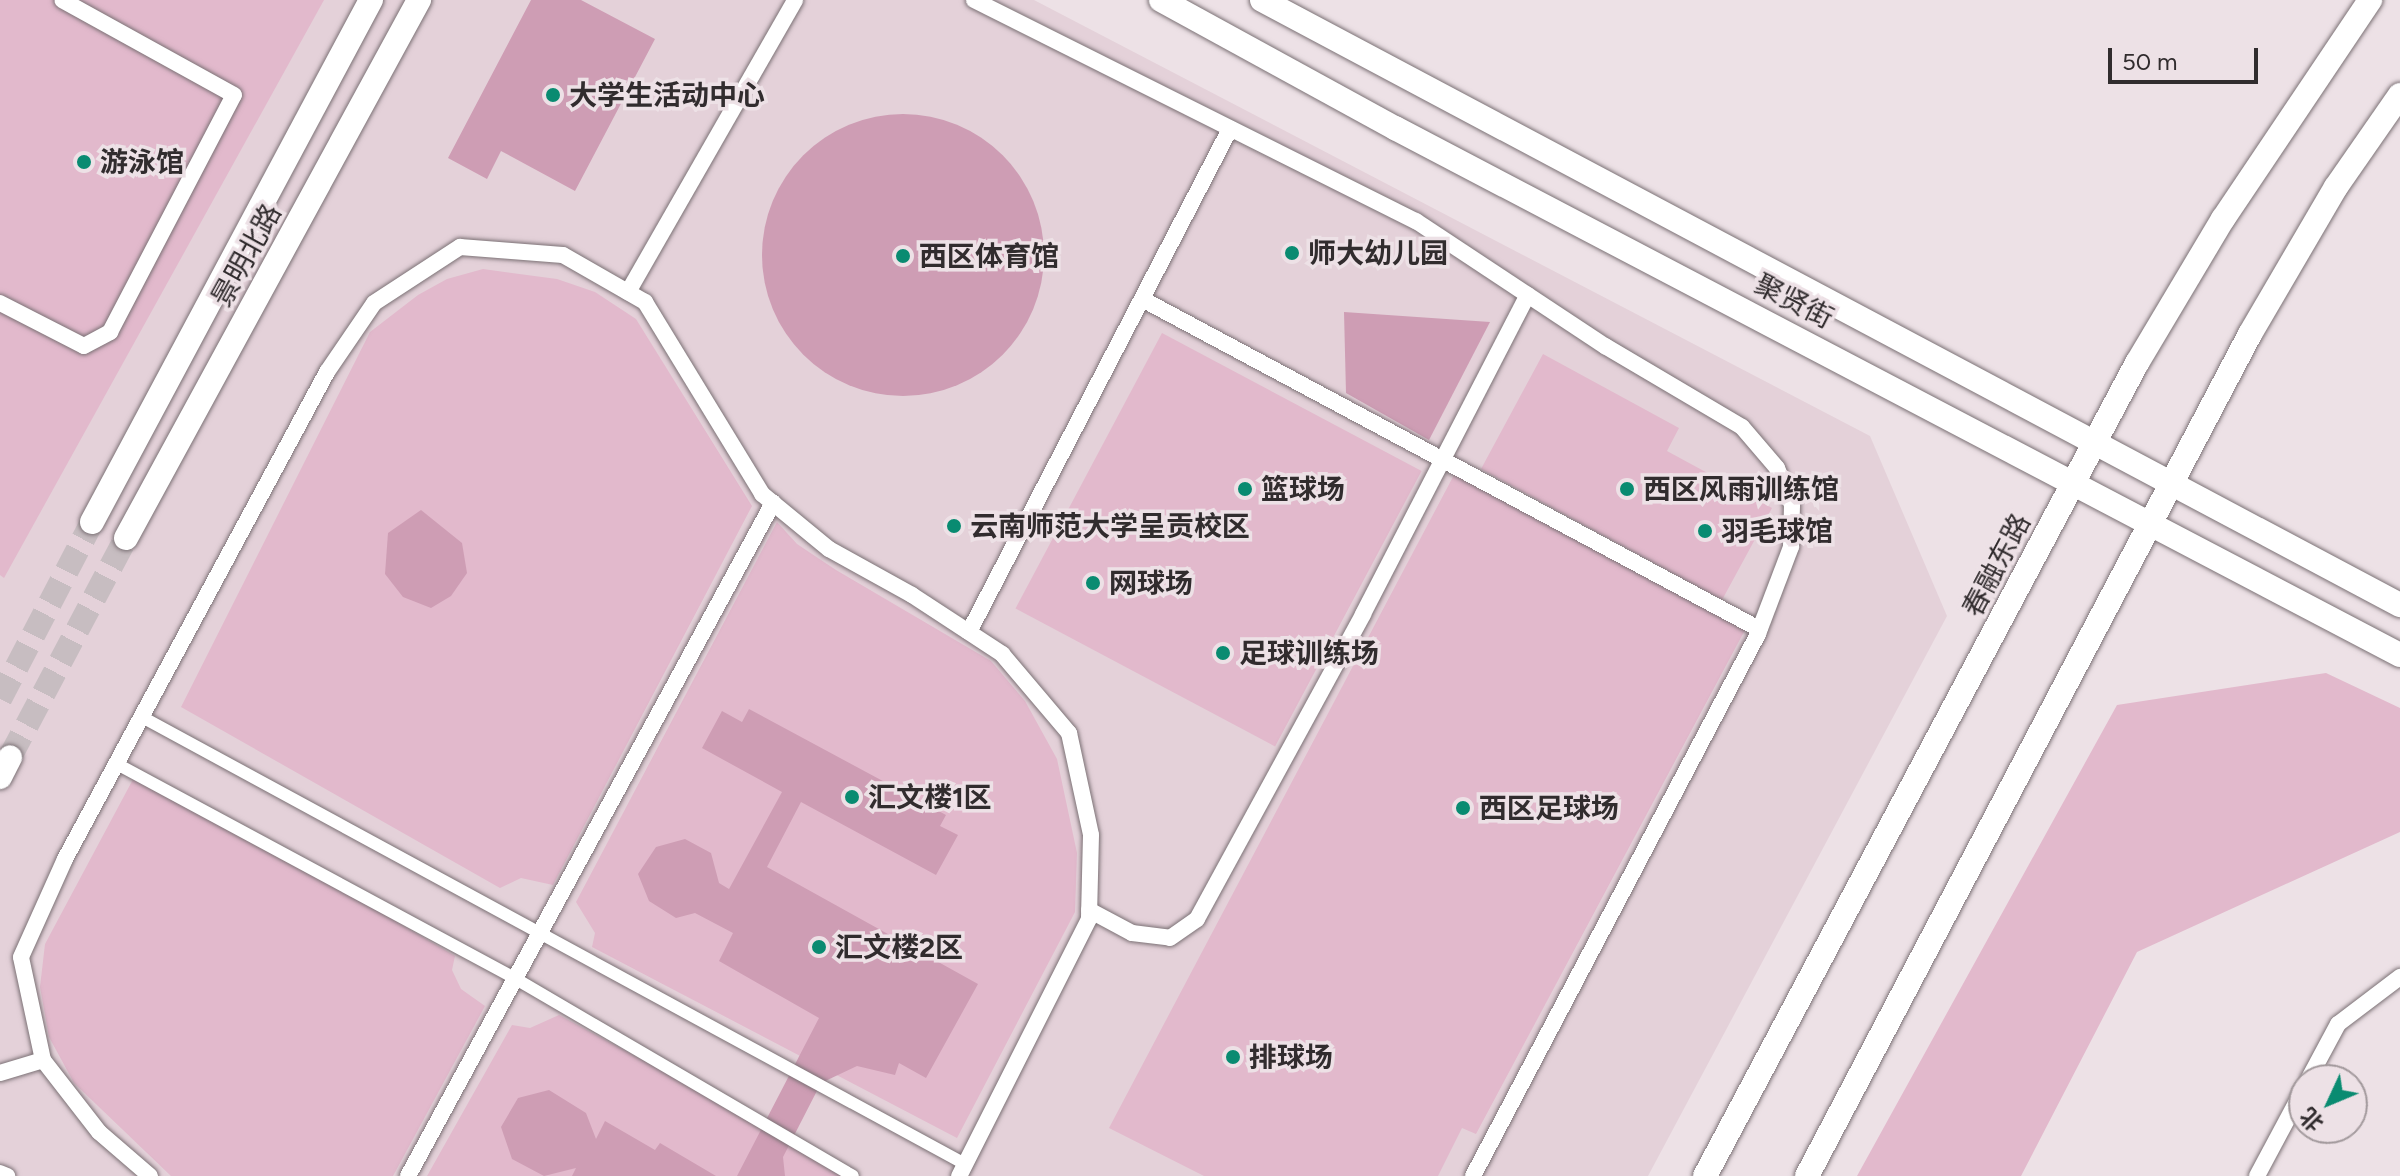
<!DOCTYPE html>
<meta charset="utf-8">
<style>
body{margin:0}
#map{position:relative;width:2400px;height:1176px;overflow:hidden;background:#ede1e6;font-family:Figtree,"Noto Sans SC",sans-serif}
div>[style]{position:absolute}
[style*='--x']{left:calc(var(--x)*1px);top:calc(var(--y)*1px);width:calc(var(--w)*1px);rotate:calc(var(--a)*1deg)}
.built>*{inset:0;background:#e4d1d9}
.green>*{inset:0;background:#e2b9cc;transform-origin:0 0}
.building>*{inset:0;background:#ce9db4}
.round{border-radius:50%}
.secondary-tunnel>*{height:24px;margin-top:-12px;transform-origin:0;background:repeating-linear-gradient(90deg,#c7bdc1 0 24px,transparent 0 36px)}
.roads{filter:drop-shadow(0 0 2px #7b7175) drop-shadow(0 0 2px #7b7175)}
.pedestrian>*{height:12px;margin:-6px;padding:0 6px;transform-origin:6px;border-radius:6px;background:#fff}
.minor>*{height:16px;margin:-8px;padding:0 8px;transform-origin:8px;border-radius:8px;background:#fff}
.secondary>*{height:24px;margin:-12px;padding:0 12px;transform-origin:12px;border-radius:12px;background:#fff}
.dots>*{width:22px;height:22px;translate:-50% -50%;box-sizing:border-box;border:4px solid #ede1e6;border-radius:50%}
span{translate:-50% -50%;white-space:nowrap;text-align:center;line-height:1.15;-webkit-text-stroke:7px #ede1e6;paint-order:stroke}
.poi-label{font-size:28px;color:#312c2e;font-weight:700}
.left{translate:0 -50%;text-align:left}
.street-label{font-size:28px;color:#312c2e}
.north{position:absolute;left:2288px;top:1064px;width:80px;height:80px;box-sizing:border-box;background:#ede1e6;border:2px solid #a2999c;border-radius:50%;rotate:226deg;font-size:22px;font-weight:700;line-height:32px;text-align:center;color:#312c2e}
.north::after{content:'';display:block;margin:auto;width:28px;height:36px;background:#098b71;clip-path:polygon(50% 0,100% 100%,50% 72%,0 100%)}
.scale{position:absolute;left:2108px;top:48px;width:150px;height:36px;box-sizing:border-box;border:4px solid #312c2e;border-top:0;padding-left:10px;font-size:24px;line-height:28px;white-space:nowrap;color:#312c2e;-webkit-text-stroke:6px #ede1e6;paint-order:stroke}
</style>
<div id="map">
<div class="built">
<i style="clip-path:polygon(0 0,1034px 0,1870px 436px,1947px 616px,1648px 1176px,0 1176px)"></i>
</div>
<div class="green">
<i style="clip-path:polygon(0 0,324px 0,4px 578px,0 575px)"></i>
<i style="clip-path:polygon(483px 269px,557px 279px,595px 292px,636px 319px,752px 506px,553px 885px,521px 878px,500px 888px,181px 707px,370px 332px,418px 295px,447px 279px)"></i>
<i style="left:1162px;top:333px;width:294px;height:312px;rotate:28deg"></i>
<i style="clip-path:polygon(1543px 354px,1679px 428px,1667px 451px,1772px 508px,1722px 600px,1481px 469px)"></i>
<i style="clip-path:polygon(1455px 473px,1745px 630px,1476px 1134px,1462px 1128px,1438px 1176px,1204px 1176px,1109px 1128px)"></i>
<i style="clip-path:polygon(777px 522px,797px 544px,836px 570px,991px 661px,1025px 701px,1057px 759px,1077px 853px,1075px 912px,957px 1138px,592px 947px,595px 933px,576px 902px)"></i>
<i style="clip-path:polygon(2326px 673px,2400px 708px,2400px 832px,2137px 952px,2021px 1176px,1857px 1176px,2117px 705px)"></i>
<i style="clip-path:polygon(138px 770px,455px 956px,452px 970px,461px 989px,485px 1006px,393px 1176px,171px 1176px,74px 1083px,49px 1037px,40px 987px,45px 944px)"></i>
<i style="clip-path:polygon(559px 1015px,857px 1176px,427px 1176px,512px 1025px,530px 1028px)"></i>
</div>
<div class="building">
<i style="clip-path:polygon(531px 0,581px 0,655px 39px,575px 191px,501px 151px,487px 179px,448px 158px)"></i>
<i class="round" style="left:762px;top:114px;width:282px;height:282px"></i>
<i style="clip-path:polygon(1344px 312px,1490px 322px,1429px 440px,1346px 393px)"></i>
<i style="clip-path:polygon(421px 510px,462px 543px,467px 573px,451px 596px,431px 608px,403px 597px,385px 574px,388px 533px)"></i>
<i style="clip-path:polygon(749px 709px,946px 815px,940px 826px,958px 835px,936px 875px,801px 802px,767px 867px,978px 984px,926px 1078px,899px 1063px,895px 1075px,857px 1066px,821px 1083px,783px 1157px,785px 1176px,737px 1176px,819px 1018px,719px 961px,733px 933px,695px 913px,676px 918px,649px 901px,638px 874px,656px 847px,685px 839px,711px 853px,719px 883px,729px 889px,782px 792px,702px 748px,722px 711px,742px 722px)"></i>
<i style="clip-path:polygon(549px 1090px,586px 1113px,596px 1139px,605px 1121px,655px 1150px,660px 1143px,716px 1176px,572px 1176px,576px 1168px,544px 1176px,512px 1159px,501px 1127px,518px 1098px)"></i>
</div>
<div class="secondary-tunnel">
<i style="--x:0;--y:699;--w:199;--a:-62.5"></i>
<i style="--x:10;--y:757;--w:248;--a:-62.1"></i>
</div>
<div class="roads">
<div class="pedestrian">
<i style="--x:142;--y:717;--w:937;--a:28.51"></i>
<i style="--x:117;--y:764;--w:453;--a:28.3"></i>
<i style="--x:516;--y:979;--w:390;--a:30.3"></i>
</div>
<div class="minor">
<i style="--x:974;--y:0;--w:494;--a:26.6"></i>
<i style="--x:1416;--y:221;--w:227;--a:33.5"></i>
<i style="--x:1605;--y:346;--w:159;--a:30.6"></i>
<i style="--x:1742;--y:427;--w:54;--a:49.5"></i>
<i style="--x:1777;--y:468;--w:40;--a:68"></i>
<i style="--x:1792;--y:505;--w:42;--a:91.4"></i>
<i style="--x:1791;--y:547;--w:93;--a:110.8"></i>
<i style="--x:1758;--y:634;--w:612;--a:117.74"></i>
<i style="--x:628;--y:292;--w:336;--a:-60.2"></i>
<i style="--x:1142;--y:299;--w:700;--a:28.14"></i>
<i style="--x:0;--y:303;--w:94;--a:27.1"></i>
<i style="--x:84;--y:346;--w:30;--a:-28"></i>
<i style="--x:110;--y:332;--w:267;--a:-62.4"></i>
<i style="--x:234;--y:95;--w:196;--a:-151.1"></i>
<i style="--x:969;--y:632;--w:567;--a:-62.58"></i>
<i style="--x:1089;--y:910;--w:49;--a:28.1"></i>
<i style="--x:1132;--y:933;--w:38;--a:7"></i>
<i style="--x:1170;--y:938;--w:33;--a:-35"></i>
<i style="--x:1197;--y:919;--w:347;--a:-61.4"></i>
<i style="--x:1363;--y:614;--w:359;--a:-62.7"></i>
<i style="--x:0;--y:1073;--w:45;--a:-16.8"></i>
<i style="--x:2308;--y:1080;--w:64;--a:-61.8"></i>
<i style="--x:2338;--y:1024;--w:78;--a:-37.2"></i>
<i style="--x:0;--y:1173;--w:8;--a:23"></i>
<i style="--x:150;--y:1176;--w:67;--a:-139.2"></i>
<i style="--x:99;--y:1132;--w:91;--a:-127.9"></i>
<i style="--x:43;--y:1060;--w:105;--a:-102.1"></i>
<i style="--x:21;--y:957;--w:107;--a:-65.8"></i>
<i style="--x:65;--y:859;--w:553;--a:-61.72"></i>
<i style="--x:327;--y:372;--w:83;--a:-55.7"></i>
<i style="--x:374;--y:303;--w:103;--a:-33.1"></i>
<i style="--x:460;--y:247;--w:103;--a:4.4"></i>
<i style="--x:563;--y:255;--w:95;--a:29.8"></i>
<i style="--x:645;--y:302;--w:225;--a:58.6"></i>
<i style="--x:762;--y:494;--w:87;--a:39.4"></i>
<i style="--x:829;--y:549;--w:95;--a:29"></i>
<i style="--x:912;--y:595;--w:108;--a:33.2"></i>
<i style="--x:1002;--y:654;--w:104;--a:49.7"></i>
<i style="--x:1069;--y:733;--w:104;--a:77.8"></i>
<i style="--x:1091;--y:835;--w:84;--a:91.4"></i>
<i style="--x:1089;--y:919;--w:288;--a:116.8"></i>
<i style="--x:408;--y:1176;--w:766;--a:-61.53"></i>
<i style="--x:2257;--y:1176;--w:100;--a:-61.9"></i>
</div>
<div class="secondary">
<i style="--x:1161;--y:0;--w:267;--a:28.7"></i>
<i style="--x:1395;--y:128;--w:1135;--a:27.67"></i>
<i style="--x:1262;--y:0;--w:1289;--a:28"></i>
<i style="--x:92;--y:522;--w:592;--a:-61.88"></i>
<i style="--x:126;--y:538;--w:613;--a:-61.43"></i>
<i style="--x:0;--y:777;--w:22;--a:-63"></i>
<i style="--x:1705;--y:1176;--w:921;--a:-62.02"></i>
<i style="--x:2137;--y:363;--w:168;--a:-59.2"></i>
<i style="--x:2223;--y:219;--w:264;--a:-56.1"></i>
<i style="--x:1807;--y:1176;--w:951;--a:-62.25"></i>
<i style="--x:2250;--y:334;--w:170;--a:-59.7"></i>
<i style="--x:2336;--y:187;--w:112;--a:-55.2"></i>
</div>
</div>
<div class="dots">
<i style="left:553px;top:95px;background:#098b71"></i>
<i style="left:84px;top:162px;background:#098b71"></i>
<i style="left:1292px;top:253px;background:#098b71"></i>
<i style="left:903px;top:256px;background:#098b71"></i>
<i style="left:1245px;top:489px;background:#098b71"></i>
<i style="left:1627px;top:489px;background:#098b71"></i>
<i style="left:954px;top:526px;background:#098b71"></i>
<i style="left:1705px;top:531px;background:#098b71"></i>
<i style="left:1093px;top:583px;background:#098b71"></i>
<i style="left:1223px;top:653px;background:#098b71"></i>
<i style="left:852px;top:797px;background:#098b71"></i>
<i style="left:1463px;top:808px;background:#098b71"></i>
<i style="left:819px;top:947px;background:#098b71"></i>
<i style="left:1233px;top:1057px;background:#098b71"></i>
</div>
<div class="poi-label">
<span class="left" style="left:569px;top:95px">大学生活动中心</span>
<span class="left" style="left:100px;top:162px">游泳馆</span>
<span class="left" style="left:1308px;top:253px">师大幼儿园</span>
<span class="left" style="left:919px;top:256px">西区体育馆</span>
<span class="left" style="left:1261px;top:489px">篮球场</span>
<span class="left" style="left:1643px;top:489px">西区风雨训练馆</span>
<span class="left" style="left:970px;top:526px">云南师范大学呈贡校区</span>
<span class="left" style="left:1721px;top:531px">羽毛球馆</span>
<span class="left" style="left:1109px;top:583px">网球场</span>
<span class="left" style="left:1239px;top:653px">足球训练场</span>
<span class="left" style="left:868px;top:797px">汇文楼1区</span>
<span class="left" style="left:1479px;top:808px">西区足球场</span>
<span class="left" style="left:835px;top:947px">汇文楼2区</span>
<span class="left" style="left:1249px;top:1057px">排球场</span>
</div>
<div class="street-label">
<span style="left:246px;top:255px;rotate:-61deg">景明北路</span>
<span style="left:1794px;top:301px;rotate:27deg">聚贤街</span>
<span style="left:1996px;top:565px;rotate:-62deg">春融东路</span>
</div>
<div class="north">北</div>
<div class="scale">50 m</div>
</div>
